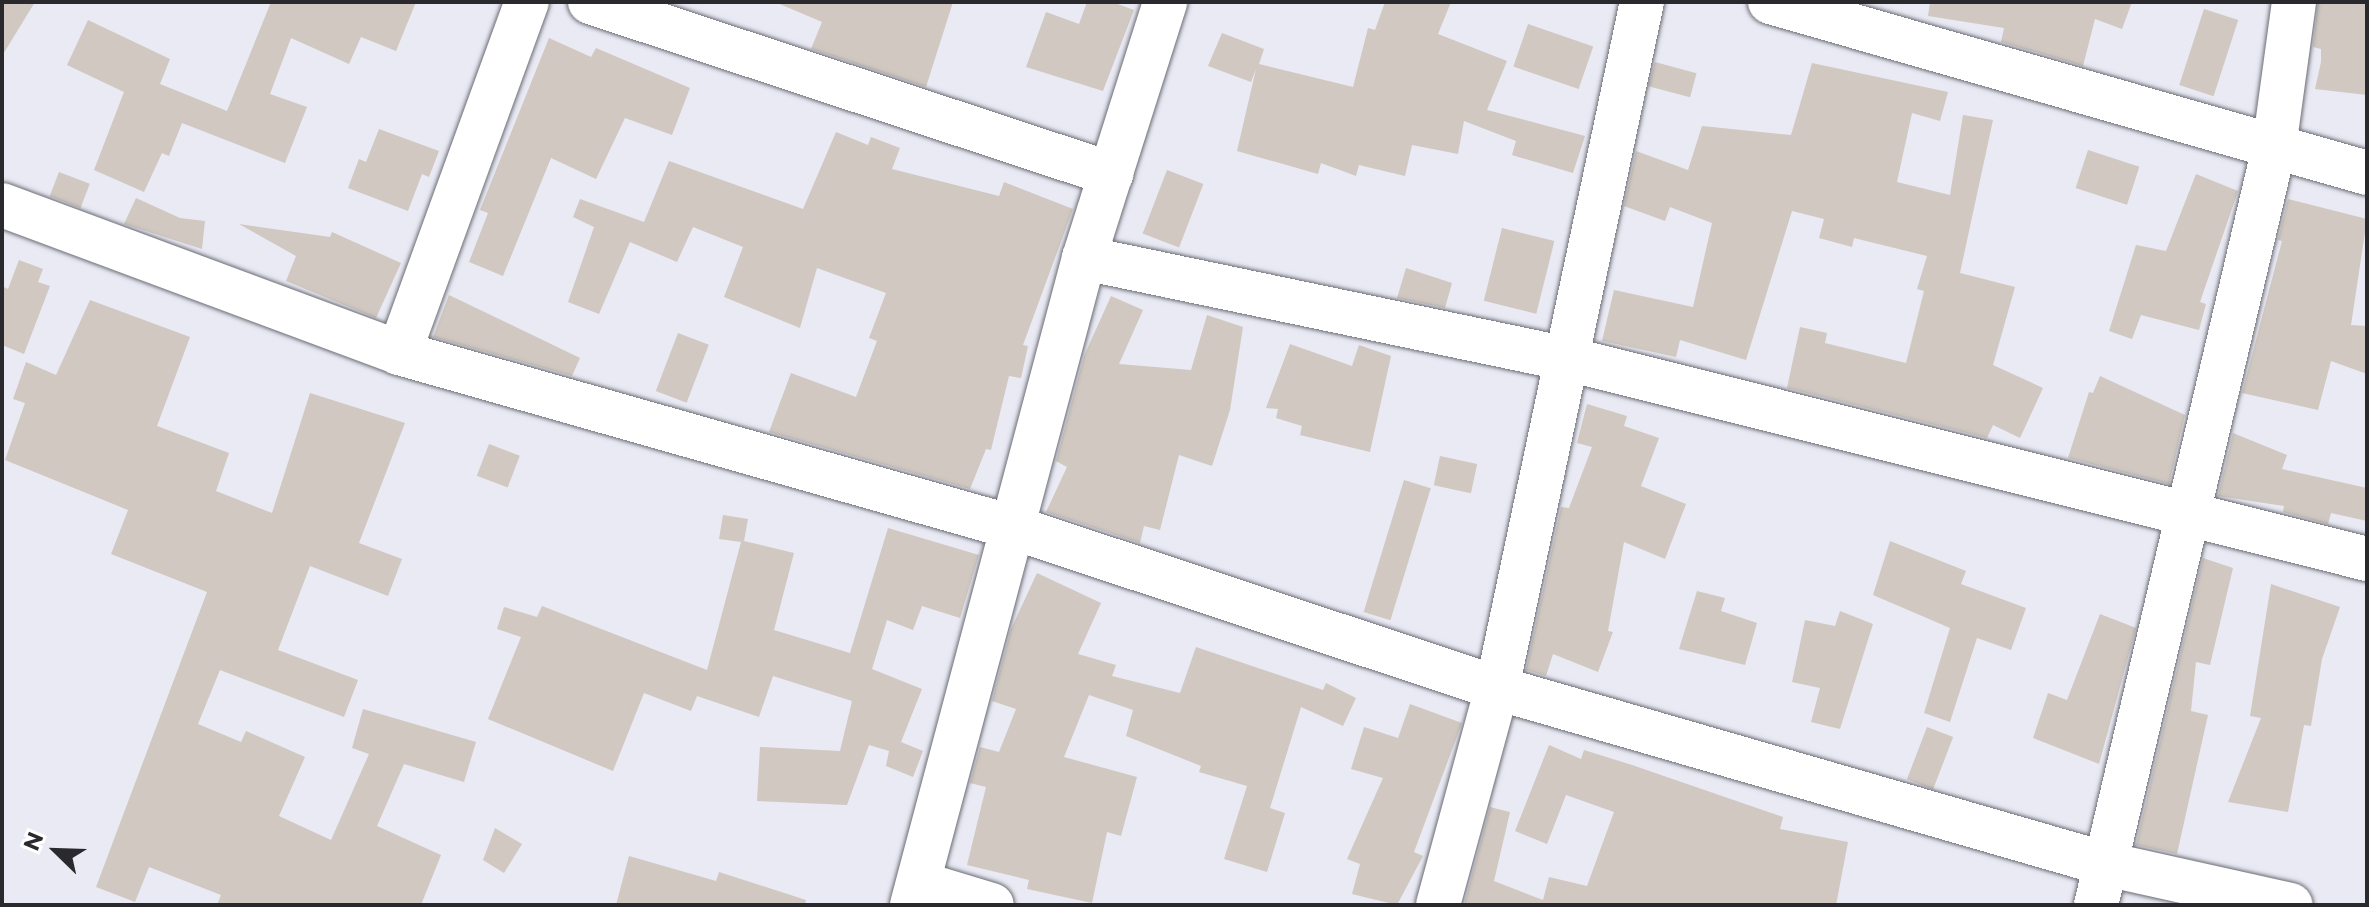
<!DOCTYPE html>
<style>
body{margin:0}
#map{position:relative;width:2369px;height:907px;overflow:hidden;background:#e9eaf4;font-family:Montserrat,sans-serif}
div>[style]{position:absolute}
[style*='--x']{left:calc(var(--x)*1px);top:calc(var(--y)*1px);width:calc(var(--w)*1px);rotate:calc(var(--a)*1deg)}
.building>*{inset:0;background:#d0c8c1;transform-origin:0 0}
.roads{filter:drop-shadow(0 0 2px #6b6c74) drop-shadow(0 0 2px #6b6c74)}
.minor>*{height:44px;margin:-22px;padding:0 22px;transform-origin:22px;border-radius:22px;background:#fff}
span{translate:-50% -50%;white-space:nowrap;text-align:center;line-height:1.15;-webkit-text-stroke:8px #fff;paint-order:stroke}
.frame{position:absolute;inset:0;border:4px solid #2a2a2e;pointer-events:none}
.north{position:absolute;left:16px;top:811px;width:80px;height:80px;-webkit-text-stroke:6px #fff;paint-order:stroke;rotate:293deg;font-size:22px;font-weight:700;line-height:32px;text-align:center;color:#2a2a2e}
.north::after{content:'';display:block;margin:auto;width:28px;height:36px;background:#2a2a2e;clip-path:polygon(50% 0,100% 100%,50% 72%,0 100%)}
</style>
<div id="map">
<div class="building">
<i style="clip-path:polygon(2px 2px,35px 2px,2px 56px)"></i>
<i style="clip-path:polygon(271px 2px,416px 2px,396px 51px,361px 37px,349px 64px,291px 38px,270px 94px,307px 107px,285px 163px,182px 123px,169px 156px,162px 153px,144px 192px,94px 170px,124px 92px,67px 65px,88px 20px,170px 59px,160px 84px,227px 111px)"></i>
<i style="clip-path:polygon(775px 2px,953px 2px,926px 87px,811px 49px,822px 22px)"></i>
<i style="clip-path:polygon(1087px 2px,1112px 2px,1134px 10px,1103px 91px,1026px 67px,1046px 12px,1079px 24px)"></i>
<i style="clip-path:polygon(1385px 2px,1451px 2px,1438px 34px,1507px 61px,1487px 110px,1585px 136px,1573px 173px,1512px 155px,1516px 141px,1464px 121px,1458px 154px,1412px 145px,1405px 176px,1359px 165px,1356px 176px,1321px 163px,1318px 174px,1237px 151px,1256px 69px,1251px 82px,1208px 66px,1222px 33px,1264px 49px,1259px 64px,1353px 87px,1368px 28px,1375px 30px)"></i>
<i style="clip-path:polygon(1930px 2px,2132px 2px,2122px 29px,2095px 19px,2083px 66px,2001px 42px,2004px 28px,1928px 16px)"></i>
<i style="clip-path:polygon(2318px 2px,2367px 2px,2367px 95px,2315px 89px,2321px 62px,2321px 49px,2313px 47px)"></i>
<i style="left:2204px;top:9px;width:36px;height:80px;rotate:18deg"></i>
<i style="left:1528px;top:24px;width:69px;height:45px;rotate:19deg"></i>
<i style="clip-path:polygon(549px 38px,591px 57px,596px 48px,690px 88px,672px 135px,625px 118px,596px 179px,551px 158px,503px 276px,469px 262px,488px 213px,480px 210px)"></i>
<i style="left:1655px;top:62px;width:43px;height:25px;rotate:15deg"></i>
<i style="clip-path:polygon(1812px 63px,1948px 92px,1940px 121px,1912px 113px,1897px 182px,1950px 195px,1963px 115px,1993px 120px,1960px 273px,2015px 287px,1993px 365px,2043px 388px,2020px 438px,1993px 425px,1987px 438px,1787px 388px,1800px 327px,1827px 333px,1825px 343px,1906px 363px,1924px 291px,1917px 289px,1927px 256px,1854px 238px,1852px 247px,1819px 238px,1824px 219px,1792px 211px,1746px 360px,1680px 340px,1676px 357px,1602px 341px,1614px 290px,1693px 307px,1712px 223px,1670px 207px,1665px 221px,1624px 206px,1636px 151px,1688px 170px,1702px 126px,1791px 135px)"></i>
<i style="clip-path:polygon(379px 129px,439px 151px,429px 177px,422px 174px,408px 211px,348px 188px,359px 159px,366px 162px)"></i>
<i style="clip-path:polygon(836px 132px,868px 145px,871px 137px,900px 148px,892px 169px,999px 196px,1004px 182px,1073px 209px,1023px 345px,1028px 346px,1021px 378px,1009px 376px,991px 450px,986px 449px,970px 489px,769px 432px,791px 373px,856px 397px,877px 341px,869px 338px,886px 293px,817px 268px,800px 328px,724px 297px,743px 247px,693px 227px,677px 262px,630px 242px,599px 314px,568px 302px,594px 227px,573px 217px,580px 199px,644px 222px,669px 161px,803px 209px)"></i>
<i style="left:2088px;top:150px;width:54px;height:40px;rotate:18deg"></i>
<i style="left:1167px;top:170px;width:39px;height:68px;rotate:21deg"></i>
<i style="left:59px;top:172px;width:33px;height:26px;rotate:21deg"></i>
<i style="clip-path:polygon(2196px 174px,2238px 191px,2200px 302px,2206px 304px,2199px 330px,2141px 315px,2132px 339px,2109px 331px,2136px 245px,2166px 251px)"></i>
<i style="clip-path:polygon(136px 198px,180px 218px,205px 221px,202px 249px,124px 224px)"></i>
<i style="clip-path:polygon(2288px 199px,2367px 219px,2351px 325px,2367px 326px,2367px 374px,2331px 361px,2318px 410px,2242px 393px,2282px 241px,2278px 240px)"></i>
<i style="clip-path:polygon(239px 224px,330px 237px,332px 232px,401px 263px,376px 318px,286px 281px,296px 256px)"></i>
<i style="left:1502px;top:228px;width:54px;height:75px;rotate:14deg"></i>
<i style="clip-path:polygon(19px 260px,43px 269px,38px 282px,50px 286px,24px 354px,2px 345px,2px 286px,8px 289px)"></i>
<i style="clip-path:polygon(1406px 268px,1452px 283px,1445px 308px,1397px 298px)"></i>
<i style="clip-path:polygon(449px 295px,580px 358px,572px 376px,433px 337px)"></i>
<i style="clip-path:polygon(1111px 296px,1143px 310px,1119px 364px,1191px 370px,1207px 315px,1243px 327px,1230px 410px,1212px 466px,1179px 455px,1160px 530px,1144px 526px,1140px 543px,1046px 512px,1067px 467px,1056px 461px,1084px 356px)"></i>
<i style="clip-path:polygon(90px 300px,190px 337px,157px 426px,229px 453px,216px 491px,272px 513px,310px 393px,405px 423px,359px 543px,402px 559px,388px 596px,310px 566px,278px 650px,358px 680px,344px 717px,220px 670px,198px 724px,241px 742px,246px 731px,305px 757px,279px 816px,331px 840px,369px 754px,352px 748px,363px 709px,476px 742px,464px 782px,404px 764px,377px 826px,441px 855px,421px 905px,217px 905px,221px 895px,149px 867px,135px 902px,96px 887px,207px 592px,111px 554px,128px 510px,5px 460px,25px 403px,13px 399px,26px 362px,56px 375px)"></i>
<i style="left:678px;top:333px;width:33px;height:62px;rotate:21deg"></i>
<i style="clip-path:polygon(1290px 344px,1352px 366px,1359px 345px,1391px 356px,1370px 452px,1300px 435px,1302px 426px,1276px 418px,1278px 409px,1266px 408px)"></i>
<i style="clip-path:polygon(2100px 376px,2185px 415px,2169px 484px,2068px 458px,2089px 392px,2093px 393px)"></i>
<i style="clip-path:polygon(1587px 404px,1627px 416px,1624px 426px,1659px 438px,1641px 486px,1686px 504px,1665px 559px,1624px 542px,1608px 631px,1613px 632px,1598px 672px,1553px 654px,1546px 676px,1526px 670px,1561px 507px,1569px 508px,1592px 447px,1577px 443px)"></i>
<i style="clip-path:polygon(2233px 433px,2287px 455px,2282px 469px,2367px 488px,2367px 521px,2331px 513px,2328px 524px,2283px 512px,2284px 506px,2218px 496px)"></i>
<i style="left:489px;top:444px;width:33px;height:34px;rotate:21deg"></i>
<i style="left:1440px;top:456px;width:38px;height:30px;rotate:12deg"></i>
<i style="left:1404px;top:480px;width:28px;height:138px;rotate:17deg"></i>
<i style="clip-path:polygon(723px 515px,748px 519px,744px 541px,794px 553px,774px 630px,850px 653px,888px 528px,979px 555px,960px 618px,922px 606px,913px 630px,887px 620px,872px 669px,922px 689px,901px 742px,923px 751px,913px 777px,886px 766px,889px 751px,869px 745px,847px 805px,757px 801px,760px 747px,840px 751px,852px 701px,773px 676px,759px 717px,697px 696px,691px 711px,644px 693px,613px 771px,488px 719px,521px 637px,497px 629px,504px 607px,537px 617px,542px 606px,707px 670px,741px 542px,719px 539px)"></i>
<i style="clip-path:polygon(1890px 541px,1966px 571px,1961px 584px,2026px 608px,2011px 650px,1977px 638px,1950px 722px,1924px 713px,1950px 628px,1873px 595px)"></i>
<i style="clip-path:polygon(2203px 558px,2233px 568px,2210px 665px,2196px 662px,2191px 711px,2208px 715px,2177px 854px,2136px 845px)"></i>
<i style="clip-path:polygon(1037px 573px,1101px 603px,1078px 654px,1116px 665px,1112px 676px,1180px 693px,1196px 647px,1323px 690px,1326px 683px,1356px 698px,1343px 726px,1301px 707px,1270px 808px,1285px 813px,1267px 872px,1224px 859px,1247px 786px,1199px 772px,1201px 766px,1126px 736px,1133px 710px,1089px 695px,1064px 757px,1137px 777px,1121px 836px,1107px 832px,1092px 903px,1027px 889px,1029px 880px,967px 865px,986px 787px,970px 783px,980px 747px,999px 752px,1016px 709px,992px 701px,1011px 629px)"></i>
<i style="clip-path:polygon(2271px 584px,2340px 607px,2322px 659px,2311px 726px,2304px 725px,2288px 812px,2228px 802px,2261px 718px,2250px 716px)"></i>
<i style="clip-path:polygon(1697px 591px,1725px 598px,1721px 611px,1757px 623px,1745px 665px,1679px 649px)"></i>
<i style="clip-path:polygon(1840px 611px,1873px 624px,1840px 729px,1811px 722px,1820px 688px,1792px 682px,1805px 620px,1835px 626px)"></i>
<i style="clip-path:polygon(2100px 614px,2136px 628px,2099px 764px,2033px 738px,2048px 693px,2067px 700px)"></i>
<i style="clip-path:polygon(1410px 704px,1462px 723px,1414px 852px,1423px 856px,1397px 905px,1352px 894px,1360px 864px,1347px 859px,1383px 778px,1351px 769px,1364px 727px,1398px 738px)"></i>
<i style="left:1927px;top:727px;width:28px;height:56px;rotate:21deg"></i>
<i style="clip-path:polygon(1549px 745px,1581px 759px,1584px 750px,1632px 765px,1783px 817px,1780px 829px,1848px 842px,1836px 905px,1464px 905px,1490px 807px,1510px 812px,1494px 881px,1543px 900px,1549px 877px,1587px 886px,1614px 812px,1566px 795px,1547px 844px,1515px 831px)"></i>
<i style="clip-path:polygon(495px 828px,522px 844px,504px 873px,483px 860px)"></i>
<i style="clip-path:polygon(629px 856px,716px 881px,719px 872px,806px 900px,805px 905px,616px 905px)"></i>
</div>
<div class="roads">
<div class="minor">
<i style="--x:590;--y:2;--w:549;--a:18.27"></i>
<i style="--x:1770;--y:2;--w:621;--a:15.98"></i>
<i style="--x:2;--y:205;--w:424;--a:20.4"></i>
<i style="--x:399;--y:353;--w:637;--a:15.85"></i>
<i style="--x:1012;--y:527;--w:511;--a:18.36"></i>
<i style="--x:1497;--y:688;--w:634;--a:16.12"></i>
<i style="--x:2106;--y:864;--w:189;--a:12.5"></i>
<i style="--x:1084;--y:258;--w:494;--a:11.8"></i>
<i style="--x:1568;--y:359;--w:824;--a:14.05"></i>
<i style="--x:399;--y:353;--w:374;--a:-70"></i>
<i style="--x:919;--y:883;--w:76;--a:16.8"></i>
<i style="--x:912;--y:905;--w:669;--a:-75.11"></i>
<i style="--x:1084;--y:258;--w:269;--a:-72.4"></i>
<i style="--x:1438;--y:905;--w:225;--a:-74.8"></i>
<i style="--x:1497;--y:688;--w:701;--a:-78.07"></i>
<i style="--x:2096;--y:905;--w:778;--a:-76.77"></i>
<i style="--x:2274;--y:148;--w:147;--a:-82.2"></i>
</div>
</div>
<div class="frame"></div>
<div class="north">N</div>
</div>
